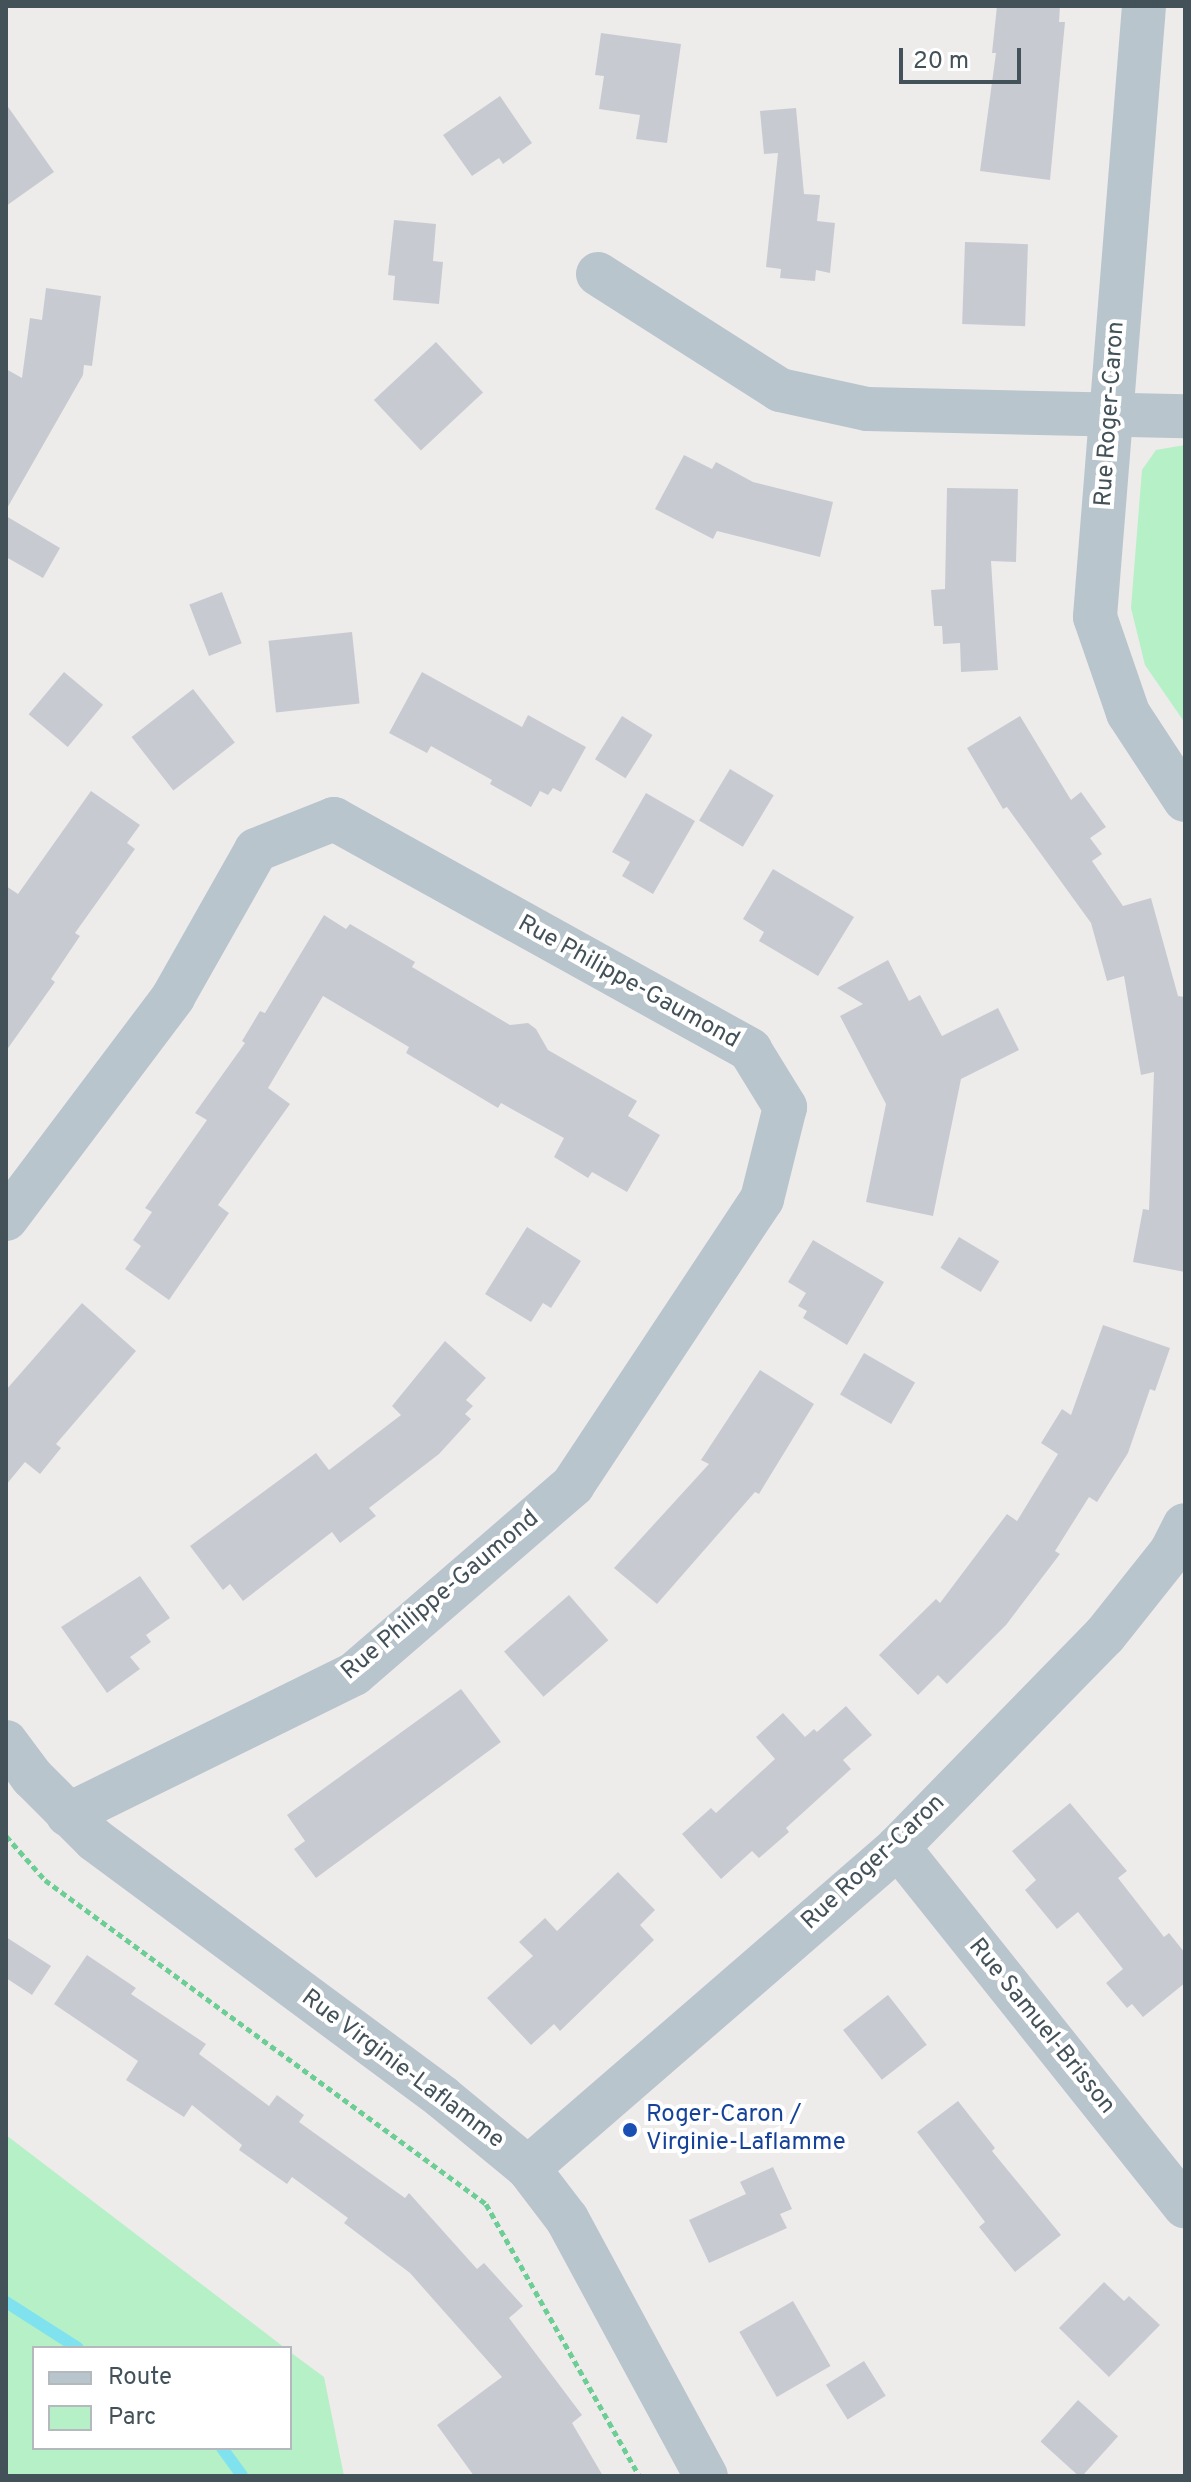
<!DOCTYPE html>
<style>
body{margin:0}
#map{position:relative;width:1191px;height:2482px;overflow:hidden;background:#eeebeb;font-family:Overpass,sans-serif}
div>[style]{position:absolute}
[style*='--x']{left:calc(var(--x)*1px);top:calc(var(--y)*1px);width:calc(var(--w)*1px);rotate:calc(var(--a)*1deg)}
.green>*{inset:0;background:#b5f0c6}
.stream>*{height:12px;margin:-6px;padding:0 6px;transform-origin:6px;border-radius:6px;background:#80e2ef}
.building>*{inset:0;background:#c7cbd1;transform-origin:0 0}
.path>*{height:5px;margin-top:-2.5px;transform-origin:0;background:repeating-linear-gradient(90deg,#6cce95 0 6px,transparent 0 10px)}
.minor>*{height:44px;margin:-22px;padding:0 22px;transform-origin:22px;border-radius:22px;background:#b8c5cc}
.dots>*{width:22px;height:22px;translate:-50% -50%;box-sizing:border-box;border:4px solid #fff;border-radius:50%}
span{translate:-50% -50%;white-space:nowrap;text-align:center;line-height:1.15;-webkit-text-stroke:8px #fff;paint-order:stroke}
.street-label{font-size:24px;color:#435159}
.transit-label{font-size:24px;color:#164399}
.left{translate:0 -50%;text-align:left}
.frame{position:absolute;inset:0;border:8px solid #435159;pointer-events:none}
.legend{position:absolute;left:32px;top:2346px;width:260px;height:104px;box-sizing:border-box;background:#fff;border:2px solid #b4b9bd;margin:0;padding:10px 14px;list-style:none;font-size:24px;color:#435159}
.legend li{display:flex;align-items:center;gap:16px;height:40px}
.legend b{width:40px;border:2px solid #b4b9bd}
.scale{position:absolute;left:899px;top:48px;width:122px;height:36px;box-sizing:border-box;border:4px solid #435159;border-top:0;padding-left:10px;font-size:24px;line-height:28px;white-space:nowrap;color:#435159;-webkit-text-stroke:6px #fff;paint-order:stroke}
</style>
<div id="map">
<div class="green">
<i style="clip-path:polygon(1185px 445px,1185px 723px,1145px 665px,1131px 608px,1142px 470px,1156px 450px)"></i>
<i style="clip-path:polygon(6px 2135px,285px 2348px,34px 2348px,34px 2448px,290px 2448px,290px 2352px,324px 2377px,344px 2476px,6px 2476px)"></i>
</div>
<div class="stream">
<i style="--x:6;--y:2302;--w:85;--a:32.6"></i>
<i style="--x:222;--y:2448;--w:34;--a:54"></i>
</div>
<div class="building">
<i style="clip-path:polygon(997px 6px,1060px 6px,1059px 22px,1065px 22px,1050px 180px,980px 171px,996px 53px,992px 53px)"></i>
<i style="clip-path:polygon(601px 33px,681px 44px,667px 143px,636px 139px,640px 115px,599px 109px,604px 76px,595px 75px)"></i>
<i style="clip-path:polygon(500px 96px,532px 143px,503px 164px,499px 158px,472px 176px,443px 135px)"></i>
<i style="clip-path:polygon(6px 104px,54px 172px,6px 206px)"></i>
<i style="clip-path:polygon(796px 108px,804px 194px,820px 195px,817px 221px,835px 223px,830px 273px,816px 270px,815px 281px,780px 278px,781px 269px,766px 267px,778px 153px,764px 154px,760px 111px)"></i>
<i style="clip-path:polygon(394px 220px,436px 224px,433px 261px,443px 262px,439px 304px,393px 300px,395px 276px,388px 275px)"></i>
<i style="left:965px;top:242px;width:63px;height:82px;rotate:2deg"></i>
<i style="clip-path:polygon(46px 288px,101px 296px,92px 366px,84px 365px,83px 375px,6px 510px,6px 369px,22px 378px,30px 318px,42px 320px)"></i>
<i style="left:436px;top:342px;width:69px;height:85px;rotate:47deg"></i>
<i style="clip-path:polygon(684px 455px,712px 469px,716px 462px,753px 482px,833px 502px,820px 557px,717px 531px,713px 539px,655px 509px)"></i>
<i style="clip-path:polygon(947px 488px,1018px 489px,1016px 562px,991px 561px,998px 670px,961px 672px,960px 643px,943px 644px,942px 626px,934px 626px,931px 590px,945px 589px)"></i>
<i style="clip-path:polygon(6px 516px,60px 548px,43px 578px,6px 557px)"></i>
<i style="left:222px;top:592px;width:55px;height:35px;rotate:69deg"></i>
<i style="left:352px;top:632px;width:72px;height:84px;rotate:84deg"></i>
<i style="left:64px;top:672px;width:51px;height:55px;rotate:40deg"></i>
<i style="clip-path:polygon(422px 672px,522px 727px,528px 715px,586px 747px,561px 792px,553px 788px,548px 795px,540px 791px,531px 807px,490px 784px,492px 780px,431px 746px,427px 753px,389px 733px)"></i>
<i style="left:193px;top:689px;width:68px;height:78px;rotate:52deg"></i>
<i style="left:622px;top:716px;width:36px;height:51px;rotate:32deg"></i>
<i style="clip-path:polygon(1020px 716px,1071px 800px,1081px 792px,1106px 827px,1090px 838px,1102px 854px,1092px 861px,1123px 906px,1151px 898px,1178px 996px,1185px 997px,1185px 1272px,1133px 1262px,1143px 1209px,1149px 1210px,1154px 1072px,1141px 1075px,1124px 976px,1107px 981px,1091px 923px,1007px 807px,1003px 809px,967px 748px)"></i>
<i style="left:730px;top:769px;width:51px;height:60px;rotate:31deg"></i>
<i style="clip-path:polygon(91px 791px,140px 825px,127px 843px,135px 849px,75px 933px,80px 936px,51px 979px,55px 982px,6px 1051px,6px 886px,18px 894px)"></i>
<i style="clip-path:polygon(646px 793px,695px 821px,653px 894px,622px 876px,630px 862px,612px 852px)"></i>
<i style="clip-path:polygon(773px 869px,854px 917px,818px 976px,759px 941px,764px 932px,743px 919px)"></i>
<i style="clip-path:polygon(324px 915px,346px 929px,350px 924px,415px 962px,412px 967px,510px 1025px,528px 1023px,536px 1029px,548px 1050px,637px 1101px,628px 1116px,660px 1135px,627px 1192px,592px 1172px,588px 1178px,554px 1157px,564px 1138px,501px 1103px,498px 1108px,406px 1053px,409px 1047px,323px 996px,268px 1088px,290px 1104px,218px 1205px,229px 1213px,169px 1300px,125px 1269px,141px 1246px,133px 1240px,152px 1212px,145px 1208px,207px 1120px,195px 1113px,245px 1043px,242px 1041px,260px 1011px,265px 1013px)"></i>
<i style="clip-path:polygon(888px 960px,909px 1001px,920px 995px,942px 1036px,998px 1008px,1019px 1050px,961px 1079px,933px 1216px,866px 1202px,886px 1104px,840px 1016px,863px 1004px,837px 988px)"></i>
<i style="clip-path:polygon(527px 1227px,581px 1261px,551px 1308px,543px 1303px,531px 1322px,485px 1294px)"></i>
<i style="left:959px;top:1237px;width:47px;height:36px;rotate:31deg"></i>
<i style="clip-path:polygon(813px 1240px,884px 1282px,847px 1345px,803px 1318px,807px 1311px,798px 1306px,806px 1293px,788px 1282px)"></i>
<i style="clip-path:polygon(82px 1303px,136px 1351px,56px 1444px,61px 1448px,40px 1474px,25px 1462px,6px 1485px,6px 1390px)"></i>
<i style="clip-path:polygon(1103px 1325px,1170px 1348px,1155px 1391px,1150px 1389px,1128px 1453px,1097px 1502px,1089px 1497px,1055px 1551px,1060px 1554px,1006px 1625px,947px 1684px,938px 1675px,918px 1695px,879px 1655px,936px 1599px,940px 1603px,1007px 1514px,1017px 1521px,1058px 1454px,1041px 1443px,1062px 1409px,1071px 1415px)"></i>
<i style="clip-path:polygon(445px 1341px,486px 1378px,466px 1400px,473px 1406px,465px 1414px,471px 1419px,439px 1454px,369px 1508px,376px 1516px,340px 1543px,332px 1532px,243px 1601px,230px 1584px,223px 1590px,190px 1546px,316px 1453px,329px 1470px,401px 1415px,392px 1406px)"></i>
<i style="left:864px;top:1353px;width:59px;height:48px;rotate:30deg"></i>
<i style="clip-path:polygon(760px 1370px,814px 1404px,759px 1494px,755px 1492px,657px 1604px,614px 1568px,709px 1464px,701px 1460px)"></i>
<i style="clip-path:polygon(140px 1576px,170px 1618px,146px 1635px,151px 1642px,130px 1657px,140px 1669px,107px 1693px,61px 1627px)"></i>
<i style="left:569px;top:1595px;width:60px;height:86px;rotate:49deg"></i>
<i style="clip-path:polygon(461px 1689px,501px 1742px,316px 1878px,294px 1849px,305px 1841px,287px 1815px)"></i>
<i style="clip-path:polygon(846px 1706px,872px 1735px,843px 1760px,851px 1769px,786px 1828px,789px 1832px,759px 1858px,752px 1851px,721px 1879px,682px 1834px,711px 1808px,716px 1813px,775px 1759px,756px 1737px,783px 1713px,805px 1737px,814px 1729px,817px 1732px)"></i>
<i style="clip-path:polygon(1070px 1803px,1127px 1871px,1118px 1878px,1164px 1937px,1169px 1933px,1185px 1953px,1185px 1983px,1143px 2017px,1132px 2004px,1127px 2008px,1106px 1983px,1123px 1969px,1078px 1912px,1057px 1929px,1025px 1890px,1036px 1880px,1012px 1851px)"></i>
<i style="clip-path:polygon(618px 1872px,655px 1910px,640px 1925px,654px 1940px,560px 2031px,554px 2024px,531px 2045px,487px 1998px,533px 1956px,519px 1942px,545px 1918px,557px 1931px)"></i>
<i style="clip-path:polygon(6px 1937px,51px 1966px,32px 1995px,6px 1978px)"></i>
<i style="clip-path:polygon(87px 1955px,136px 1988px,131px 1994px,206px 2044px,199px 2054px,269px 2106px,277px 2095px,304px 2115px,299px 2122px,405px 2198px,409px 2193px,477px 2269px,484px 2263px,523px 2306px,509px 2318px,582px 2415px,572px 2423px,603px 2476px,474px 2476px,437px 2425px,502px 2377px,410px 2273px,344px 2223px,348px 2218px,292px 2177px,287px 2184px,239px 2150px,242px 2145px,192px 2105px,184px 2117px,126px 2080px,138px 2061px,54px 2004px)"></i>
<i style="left:888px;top:1995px;width:63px;height:57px;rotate:52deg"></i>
<i style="clip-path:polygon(958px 2101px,995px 2148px,992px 2151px,1061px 2235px,1015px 2272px,979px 2227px,985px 2222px,917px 2132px)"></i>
<i style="clip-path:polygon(773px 2167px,792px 2209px,780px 2214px,787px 2228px,709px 2263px,689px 2220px,746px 2194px,740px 2182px)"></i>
<i style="clip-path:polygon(1104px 2282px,1124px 2301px,1129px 2296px,1160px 2325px,1109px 2377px,1059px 2328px)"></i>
<i style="left:793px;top:2301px;width:75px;height:62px;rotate:60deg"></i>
<i style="left:864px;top:2361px;width:41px;height:45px;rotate:58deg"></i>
<i style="left:1078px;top:2400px;width:54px;height:56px;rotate:42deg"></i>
</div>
<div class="path">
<i style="--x:6;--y:1836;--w:59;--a:48.4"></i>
<i style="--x:45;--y:1880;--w:547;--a:36.3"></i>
<i style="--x:486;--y:2204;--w:312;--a:60.6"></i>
</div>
<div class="minor">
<i style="--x:1144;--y:6;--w:613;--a:94.59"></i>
<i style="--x:1095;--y:617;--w:102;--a:71"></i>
<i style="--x:1128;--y:713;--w:104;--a:56.8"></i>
<i style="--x:598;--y:274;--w:216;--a:32.5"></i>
<i style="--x:780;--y:390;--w:89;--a:12.3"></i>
<i style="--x:867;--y:409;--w:318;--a:1.3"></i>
<i style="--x:6;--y:1219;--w:278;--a:-53"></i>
<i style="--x:173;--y:997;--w:169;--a:-60.5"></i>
<i style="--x:256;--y:850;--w:84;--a:-21.7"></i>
<i style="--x:334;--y:819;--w:476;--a:29"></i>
<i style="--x:750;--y:1050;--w:67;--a:58.4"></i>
<i style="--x:785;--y:1107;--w:95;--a:104"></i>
<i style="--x:762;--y:1199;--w:343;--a:123.5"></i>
<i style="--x:573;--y:1485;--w:289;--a:139.2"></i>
<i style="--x:354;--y:1674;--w:319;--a:153.8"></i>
<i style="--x:6;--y:1742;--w:44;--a:53.4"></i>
<i style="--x:32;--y:1777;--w:89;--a:45"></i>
<i style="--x:95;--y:1840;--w:432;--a:36.5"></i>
<i style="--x:442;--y:2097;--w:112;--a:39.5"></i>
<i style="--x:528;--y:2168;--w:64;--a:52.6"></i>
<i style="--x:567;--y:2219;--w:292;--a:61.6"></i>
<i style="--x:898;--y:1847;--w:460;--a:51.4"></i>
<i style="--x:528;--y:2168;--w:490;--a:-40.9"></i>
<i style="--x:898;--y:1847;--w:296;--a:-45.7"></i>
<i style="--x:1105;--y:1635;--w:106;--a:-51.5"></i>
<i style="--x:1171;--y:1552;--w:30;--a:-63"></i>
</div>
<div class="dots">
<i style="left:630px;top:2130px;background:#1a4fb4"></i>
</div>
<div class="street-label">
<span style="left:1111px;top:414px;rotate:-86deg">Rue Roger-Caron</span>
<span style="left:628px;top:983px;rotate:29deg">Rue Philippe-Gaumond</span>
<span style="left:441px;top:1596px;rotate:-40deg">Rue Philippe-Gaumond</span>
<span style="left:874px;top:1863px;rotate:-43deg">Rue Roger-Caron</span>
<span style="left:1041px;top:2027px;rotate:51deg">Rue Samuel-Brisson</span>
<span style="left:402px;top:2070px;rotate:37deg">Rue Virginie-Laflamme</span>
</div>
<div class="transit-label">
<span class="left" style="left:646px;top:2130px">Roger-Caron /<br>Virginie-Laflamme</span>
</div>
<div class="frame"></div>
<ul class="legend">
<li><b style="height:10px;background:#b8c5cc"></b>Route</li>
<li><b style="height:22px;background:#b5f0c6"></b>Parc</li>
</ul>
<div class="scale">20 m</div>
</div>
